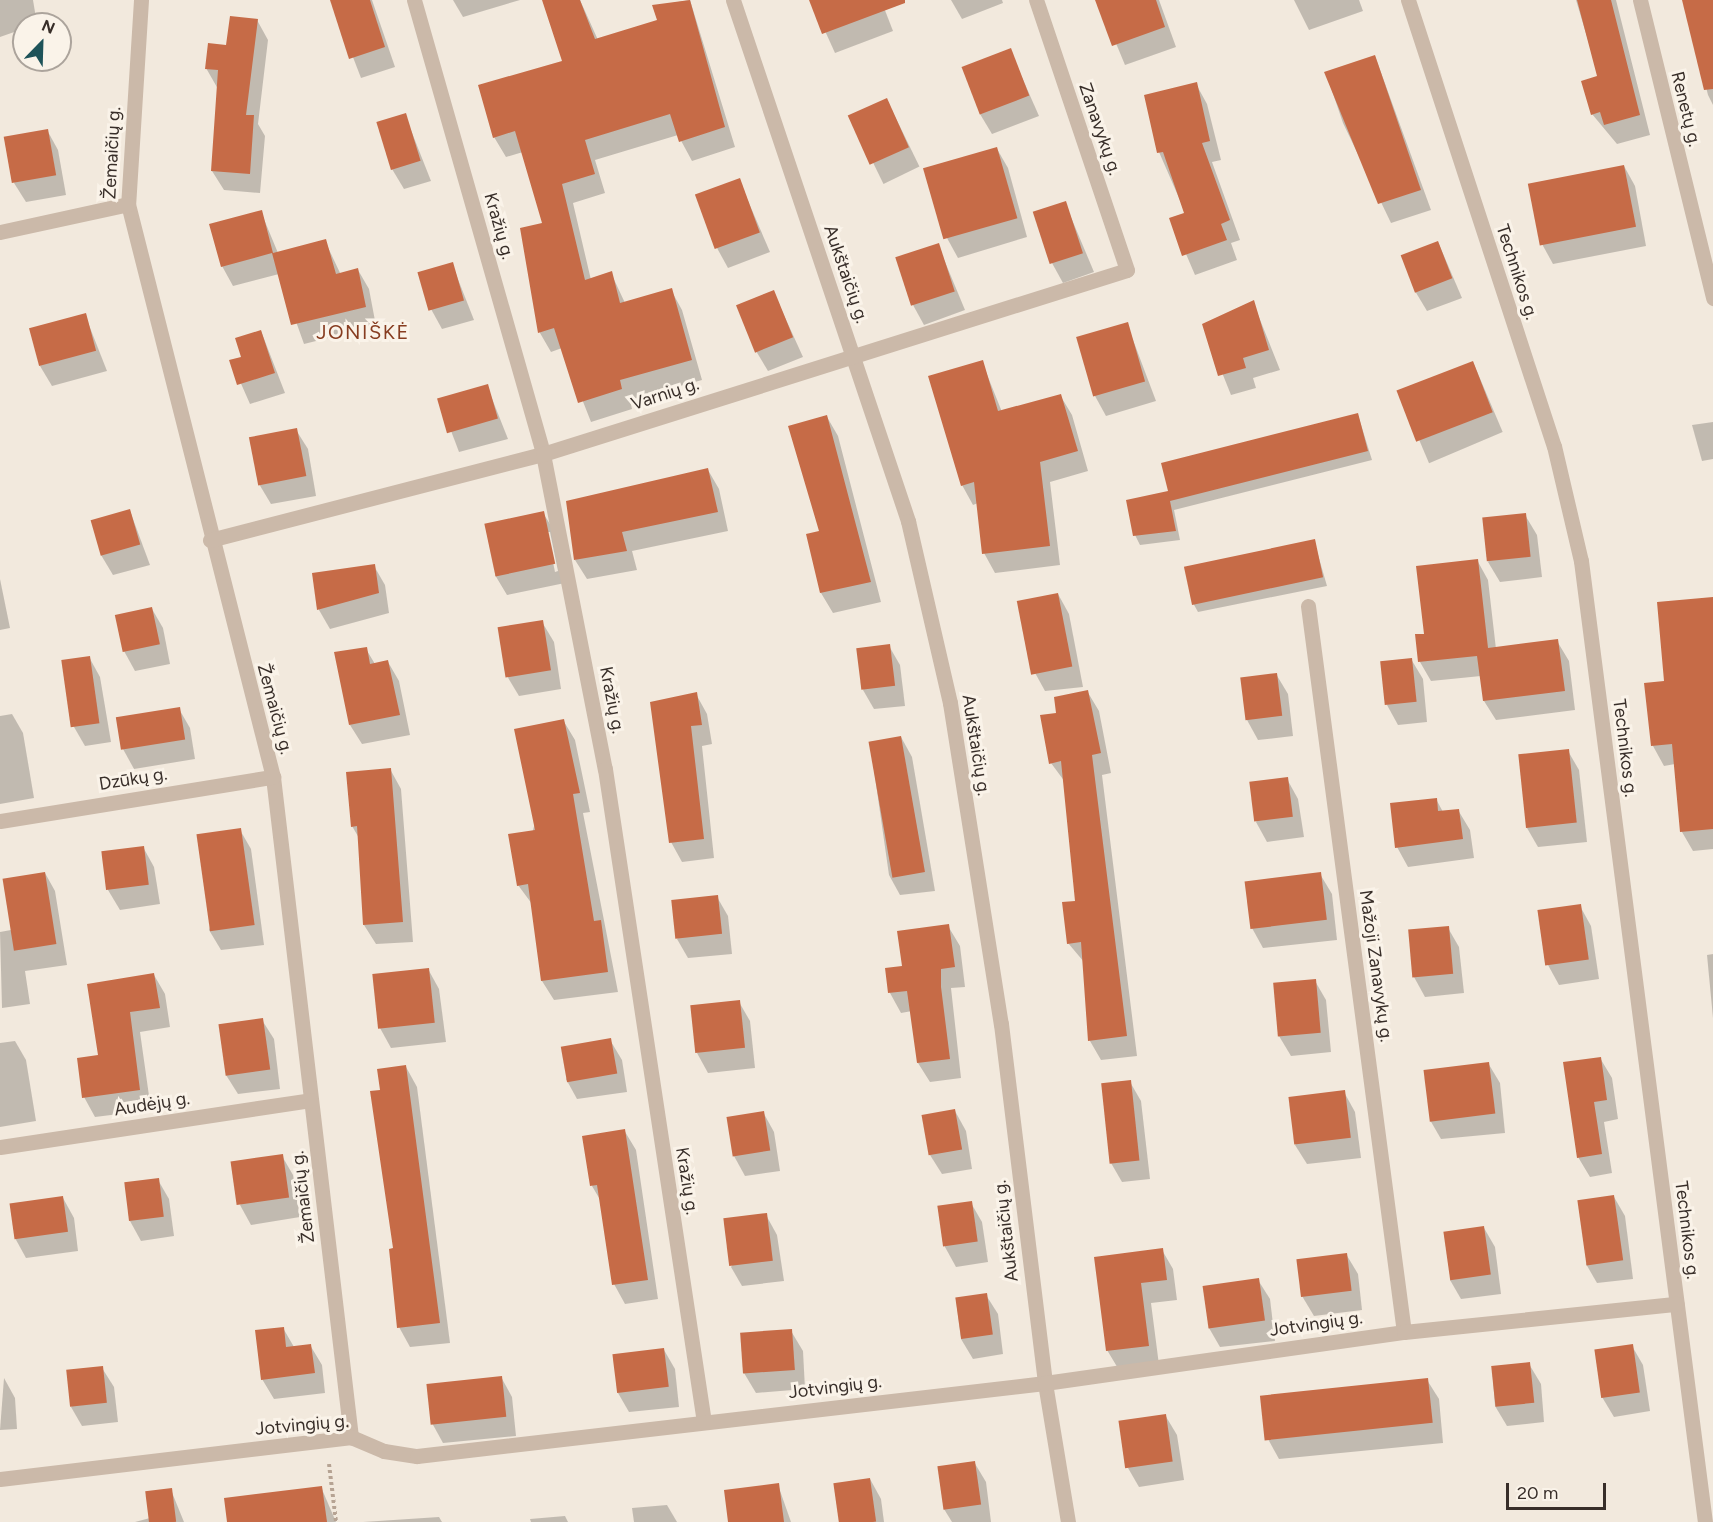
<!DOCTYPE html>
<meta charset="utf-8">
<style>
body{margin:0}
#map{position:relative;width:1713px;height:1522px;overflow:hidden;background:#f2e9dd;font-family:Figtree,sans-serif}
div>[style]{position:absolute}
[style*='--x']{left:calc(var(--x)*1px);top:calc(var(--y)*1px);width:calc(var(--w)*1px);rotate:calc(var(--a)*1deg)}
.shadow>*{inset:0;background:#0003;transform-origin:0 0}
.building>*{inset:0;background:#c66b47;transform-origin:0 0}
.path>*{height:4px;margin-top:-2px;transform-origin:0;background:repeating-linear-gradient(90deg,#b6a393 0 3px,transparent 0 6px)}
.minor>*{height:15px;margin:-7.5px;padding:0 7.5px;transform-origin:7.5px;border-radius:7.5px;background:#cbb9a9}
span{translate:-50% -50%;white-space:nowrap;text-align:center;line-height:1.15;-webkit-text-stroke:6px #faf3e9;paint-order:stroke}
.street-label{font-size:18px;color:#382e29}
.neighbourhood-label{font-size:20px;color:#873d21;letter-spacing:1.5px}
.north{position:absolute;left:12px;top:12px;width:60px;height:60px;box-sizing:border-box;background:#faf3e9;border:2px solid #aca49c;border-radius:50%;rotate:23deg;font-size:16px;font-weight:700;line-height:24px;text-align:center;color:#382e29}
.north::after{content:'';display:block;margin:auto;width:21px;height:27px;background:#1e5359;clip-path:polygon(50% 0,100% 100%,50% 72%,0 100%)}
.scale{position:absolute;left:1506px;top:1483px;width:100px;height:27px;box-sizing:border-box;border:3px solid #382e29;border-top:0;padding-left:8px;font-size:18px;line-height:21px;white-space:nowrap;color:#382e29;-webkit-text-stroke:4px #faf3e9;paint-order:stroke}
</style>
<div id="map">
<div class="shadow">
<i style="clip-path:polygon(0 0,33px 0,37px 24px,0 37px)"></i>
<i style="clip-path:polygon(331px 0,372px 0,395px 67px,361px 78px)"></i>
<i style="clip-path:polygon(453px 0,520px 0,463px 17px)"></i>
<i style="clip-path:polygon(562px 0,580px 0,598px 40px,659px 21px,654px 6px,690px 0,735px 147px,692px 161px,678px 135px,595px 160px,605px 193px,573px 203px,591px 280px,611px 273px,625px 303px,671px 290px,682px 310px,702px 380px,630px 400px,632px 409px,591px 422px,562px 348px,551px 352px,540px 333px,522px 229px,544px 224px,523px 152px,506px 157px,494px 137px,564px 62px)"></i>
<i style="clip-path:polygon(811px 0,881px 0,893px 31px,835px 53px)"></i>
<i style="clip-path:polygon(951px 0,1002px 0,1003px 3px,962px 19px)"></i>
<i style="clip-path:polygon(1098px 0,1159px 0,1176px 47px,1125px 65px)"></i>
<i style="clip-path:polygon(1294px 0,1359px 0,1363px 11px,1309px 30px)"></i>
<i style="clip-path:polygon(1576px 0,1616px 0,1650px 135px,1617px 144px,1592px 114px,1599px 77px)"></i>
<i style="clip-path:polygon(1684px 0,1713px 0,1713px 105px,1708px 95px)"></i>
<i style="clip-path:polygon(257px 20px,268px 40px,258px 124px,265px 136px,260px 193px,224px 190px,212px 171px,218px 89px,206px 68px)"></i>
<i style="clip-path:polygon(1010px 50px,1039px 116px,992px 134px,980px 114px)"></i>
<i style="clip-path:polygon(1375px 56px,1431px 210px,1391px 223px,1343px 123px,1326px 73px)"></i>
<i style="clip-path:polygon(1196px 84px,1207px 104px,1221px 160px,1212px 162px,1240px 240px,1231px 243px,1237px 260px,1195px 275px,1171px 219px,1186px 214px,1159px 152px)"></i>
<i style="left:887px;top:100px;width:74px;height:40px;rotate:64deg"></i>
<i style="clip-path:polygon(405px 115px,431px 181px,404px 189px,392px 169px)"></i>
<i style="clip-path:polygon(47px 130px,58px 150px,66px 195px,26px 202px,14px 183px)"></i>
<i style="clip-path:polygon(997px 149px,1008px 168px,1027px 237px,958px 258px,947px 238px)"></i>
<i style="clip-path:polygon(1624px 166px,1635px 186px,1646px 246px,1553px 264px,1542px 244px,1530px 184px)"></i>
<i style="clip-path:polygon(739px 180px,770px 252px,728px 268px,717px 248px)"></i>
<i style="clip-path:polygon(1065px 203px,1094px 272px,1063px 283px,1052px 263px)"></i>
<i style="clip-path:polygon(261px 212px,278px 253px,325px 241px,341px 275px,358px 270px,369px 289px,376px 326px,304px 344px,279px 274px,233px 286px,222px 266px)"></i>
<i style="clip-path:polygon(1438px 242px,1462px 298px,1427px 311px,1415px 291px)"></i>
<i style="clip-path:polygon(938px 245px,965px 310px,924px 325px,913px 305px)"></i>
<i style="clip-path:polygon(452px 264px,474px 320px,442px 329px,431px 309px)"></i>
<i style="clip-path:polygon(773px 291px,803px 357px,768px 371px,756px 351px)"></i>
<i style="clip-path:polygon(1253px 302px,1280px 370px,1253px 378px,1256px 388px,1231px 395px,1203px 325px)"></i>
<i style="clip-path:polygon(85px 315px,107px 371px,52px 386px,40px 366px)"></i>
<i style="clip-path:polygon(1127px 324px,1156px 401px,1106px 416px,1095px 396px)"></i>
<i style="clip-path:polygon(261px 331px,285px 393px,250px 404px,231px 361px,243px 358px)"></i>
<i style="clip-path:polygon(982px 362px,1002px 412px,1060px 395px,1072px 415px,1088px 471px,1050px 482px,1060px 565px,995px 573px,984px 553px,978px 503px,973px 505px,962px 485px)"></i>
<i style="left:1473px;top:362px;width:76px;height:80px;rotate:67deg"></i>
<i style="clip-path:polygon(487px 386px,508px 439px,459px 452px,439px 399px)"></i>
<i style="clip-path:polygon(1358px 415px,1372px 460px,1174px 510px,1180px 540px,1140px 545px,1135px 535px,1169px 493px)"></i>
<i style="clip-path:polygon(827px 417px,838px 436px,881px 602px,833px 613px,821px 593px,808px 535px,821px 532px)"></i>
<i style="clip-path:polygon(1713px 422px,1713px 459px,1702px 461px,1692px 425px)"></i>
<i style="clip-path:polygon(296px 430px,308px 449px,316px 496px,271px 504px,259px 484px)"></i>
<i style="clip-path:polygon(708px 470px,719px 489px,728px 531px,632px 551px,637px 570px,587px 579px,575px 560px)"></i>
<i style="clip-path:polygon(130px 511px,150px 565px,113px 575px,101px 555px)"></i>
<i style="clip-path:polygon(evenodd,543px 513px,555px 532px,565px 583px,507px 595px,495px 575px,543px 513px,547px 532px,550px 532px,558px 571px,555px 572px,547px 532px)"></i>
<i style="clip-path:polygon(1525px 515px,1537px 535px,1542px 577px,1500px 582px,1488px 562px)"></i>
<i style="clip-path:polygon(1314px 541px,1327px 586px,1198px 612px,1193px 603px)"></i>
<i style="clip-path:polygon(1477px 560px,1488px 580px,1496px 649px,1557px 641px,1569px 661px,1575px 710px,1496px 720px,1484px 701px,1481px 676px,1431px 681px,1420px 662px,1425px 635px)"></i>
<i style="clip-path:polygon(374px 566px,385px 585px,389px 613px,330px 629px,319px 610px,314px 574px)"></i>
<i style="clip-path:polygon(0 579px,10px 628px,0 630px)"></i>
<i style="clip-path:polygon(1058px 594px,1069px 614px,1083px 687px,1045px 691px,1034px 671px)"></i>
<i style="clip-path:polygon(1713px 598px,1713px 849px,1693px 851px,1682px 832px,1675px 764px,1664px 766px,1653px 746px,1646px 685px,1666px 683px)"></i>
<i style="clip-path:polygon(152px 609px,163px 628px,170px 664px,135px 671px,124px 651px)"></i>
<i style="clip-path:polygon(542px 622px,554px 642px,561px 689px,519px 696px,507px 676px)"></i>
<i style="clip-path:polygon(889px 646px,900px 665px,905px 706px,874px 709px,863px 690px)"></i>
<i style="clip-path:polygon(366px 649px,375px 664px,388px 662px,399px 681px,410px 735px,362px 744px,350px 725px)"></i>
<i style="clip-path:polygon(89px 657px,100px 677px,111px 742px,85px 746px,74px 727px)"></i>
<i style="clip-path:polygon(1411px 659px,1423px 679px,1427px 722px,1398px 725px,1387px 705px)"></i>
<i style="clip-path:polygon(1276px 674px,1288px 694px,1293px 736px,1258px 740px,1247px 720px)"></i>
<i style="clip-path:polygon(1087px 691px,1099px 711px,1111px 773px,1102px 775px,1137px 1056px,1101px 1060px,1090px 1041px,1084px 962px,1068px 943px,1077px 902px,1065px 782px,1051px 763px,1058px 714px)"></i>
<i style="clip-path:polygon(696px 694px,707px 714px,712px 744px,702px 746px,714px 858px,682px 862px,671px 842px)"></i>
<i style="clip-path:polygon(179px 709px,190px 728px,195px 759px,134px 769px,123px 749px)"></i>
<i style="clip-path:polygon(12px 714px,23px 733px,34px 798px,0 804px,0 716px)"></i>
<i style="clip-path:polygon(563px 720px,575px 740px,590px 812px,583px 813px,618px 992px,554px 1000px,542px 981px,532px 904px,518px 885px)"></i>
<i style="clip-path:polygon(901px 737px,912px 757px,935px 891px,900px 895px,889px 875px,870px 742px)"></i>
<i style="clip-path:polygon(1568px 751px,1579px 770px,1587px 842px,1538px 847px,1527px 828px)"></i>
<i style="clip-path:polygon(390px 769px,401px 789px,413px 942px,376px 944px,364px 925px,359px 838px,352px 826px)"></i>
<i style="clip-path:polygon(1287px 779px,1298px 799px,1304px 837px,1267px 842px,1256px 822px)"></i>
<i style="clip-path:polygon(1436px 799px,1443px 812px,1458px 810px,1470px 830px,1474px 858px,1408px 867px,1397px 847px)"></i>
<i style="clip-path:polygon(240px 830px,251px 849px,264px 945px,221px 950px,209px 930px)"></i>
<i style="clip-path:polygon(143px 847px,154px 867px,160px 904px,120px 910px,108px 890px,103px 853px)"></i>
<i style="clip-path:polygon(45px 873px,55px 891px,67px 965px,25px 971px,30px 1004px,2px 1008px,0 932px,11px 930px)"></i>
<i style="clip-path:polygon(1320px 874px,1332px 894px,1337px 940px,1263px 948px,1252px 928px)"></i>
<i style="clip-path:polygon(717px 897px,728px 916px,732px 954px,688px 958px,677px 939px)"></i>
<i style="clip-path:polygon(1580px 906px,1591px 926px,1599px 979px,1559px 985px,1548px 965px,1540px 912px)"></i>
<i style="clip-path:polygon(948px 926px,960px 946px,965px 987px,951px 988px,961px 1078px,930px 1082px,918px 1063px,912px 1011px,901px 1013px,890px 993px,887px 969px,904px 967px)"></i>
<i style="clip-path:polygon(1448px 928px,1459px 947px,1464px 993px,1425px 997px,1414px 977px)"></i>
<i style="clip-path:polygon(1713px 954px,1713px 1018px,1707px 955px)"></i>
<i style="clip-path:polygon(428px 969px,439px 989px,446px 1042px,391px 1048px,380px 1028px)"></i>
<i style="clip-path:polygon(154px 975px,165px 994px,170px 1027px,140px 1032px,151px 1110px,95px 1117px,84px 1097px,100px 1057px)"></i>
<i style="clip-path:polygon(1315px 981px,1326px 1000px,1331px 1052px,1291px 1056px,1279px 1036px)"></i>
<i style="clip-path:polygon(739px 1002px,750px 1021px,755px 1068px,708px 1073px,697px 1053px)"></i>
<i style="clip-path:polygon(262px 1020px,274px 1039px,280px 1089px,238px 1094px,226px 1075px)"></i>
<i style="clip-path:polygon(610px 1040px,622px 1060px,627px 1092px,577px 1099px,566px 1079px)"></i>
<i style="clip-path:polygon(15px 1041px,26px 1060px,36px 1121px,0 1127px,0 1043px)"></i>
<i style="clip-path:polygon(1600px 1058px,1612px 1078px,1618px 1119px,1604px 1122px,1612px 1173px,1590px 1177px,1578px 1157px)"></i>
<i style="clip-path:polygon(1488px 1063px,1500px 1083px,1505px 1133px,1441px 1139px,1430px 1120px)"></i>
<i style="clip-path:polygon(406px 1067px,417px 1087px,450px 1343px,410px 1347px,399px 1327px,382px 1091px)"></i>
<i style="clip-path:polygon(1130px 1082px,1141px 1101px,1150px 1179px,1122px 1182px,1111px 1163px)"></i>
<i style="clip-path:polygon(1344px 1092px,1355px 1112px,1361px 1158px,1307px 1164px,1295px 1145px)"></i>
<i style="clip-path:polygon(955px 1111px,966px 1131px,972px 1169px,942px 1174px,930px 1155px)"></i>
<i style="clip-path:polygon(763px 1112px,774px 1132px,780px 1171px,745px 1176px,734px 1156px)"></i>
<i style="clip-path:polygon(624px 1130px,636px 1150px,658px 1299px,625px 1304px,614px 1284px,602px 1203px,592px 1186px)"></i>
<i style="clip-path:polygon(282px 1156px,293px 1175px,300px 1217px,251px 1225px,240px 1205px)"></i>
<i style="clip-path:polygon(158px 1180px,169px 1199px,174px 1236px,141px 1241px,130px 1221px,125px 1183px)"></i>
<i style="clip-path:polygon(1614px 1197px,1625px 1216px,1633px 1279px,1597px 1283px,1586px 1264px)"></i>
<i style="clip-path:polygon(63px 1198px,74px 1218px,78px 1251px,26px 1258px,15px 1238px)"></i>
<i style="clip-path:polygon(971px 1203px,982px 1222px,988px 1262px,956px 1267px,945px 1247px,939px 1208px)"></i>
<i style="clip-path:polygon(766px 1215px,777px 1235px,784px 1281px,742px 1286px,731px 1267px)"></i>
<i style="clip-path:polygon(1484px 1228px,1495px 1247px,1501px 1294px,1461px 1299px,1450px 1280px)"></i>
<i style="clip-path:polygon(1162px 1250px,1173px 1269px,1177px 1300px,1151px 1303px,1159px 1365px,1119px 1370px,1107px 1350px,1096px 1258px)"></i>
<i style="clip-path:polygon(1346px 1254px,1358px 1274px,1362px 1310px,1314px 1316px,1302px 1296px)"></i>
<i style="clip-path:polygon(1258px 1280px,1270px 1299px,1275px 1341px,1220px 1347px,1209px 1328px)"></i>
<i style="clip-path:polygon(986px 1295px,998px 1314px,1003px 1354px,973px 1359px,961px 1339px,956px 1299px)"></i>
<i style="clip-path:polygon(283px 1328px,294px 1347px,310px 1345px,322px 1365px,325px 1393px,274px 1399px,262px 1379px)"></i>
<i style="clip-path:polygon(791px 1331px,803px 1351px,805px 1389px,756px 1393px,744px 1373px)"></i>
<i style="clip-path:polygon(1632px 1346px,1643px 1365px,1650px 1411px,1614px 1417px,1602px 1397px)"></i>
<i style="clip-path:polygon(664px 1350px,675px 1369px,679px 1407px,629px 1412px,618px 1393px)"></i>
<i style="clip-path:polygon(1529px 1364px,1541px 1384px,1544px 1422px,1507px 1426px,1495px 1406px,1492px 1367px)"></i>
<i style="clip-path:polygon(102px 1368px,114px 1387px,118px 1422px,82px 1426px,71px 1407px)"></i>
<i style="clip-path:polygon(501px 1377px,512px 1397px,516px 1436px,443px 1443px,432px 1423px)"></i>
<i style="clip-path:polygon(4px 1378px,15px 1398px,17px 1429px,0 1430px)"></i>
<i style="clip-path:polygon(1427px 1380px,1439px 1399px,1443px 1443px,1279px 1459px,1268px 1439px,1262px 1398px)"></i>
<i style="clip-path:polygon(1165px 1415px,1177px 1435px,1184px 1480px,1139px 1487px,1128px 1468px)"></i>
<i style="clip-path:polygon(974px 1462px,986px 1482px,991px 1522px,952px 1522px,944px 1509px)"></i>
<i style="clip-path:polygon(870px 1479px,881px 1499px,884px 1522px,840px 1522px)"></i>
<i style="clip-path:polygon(778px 1485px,791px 1522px,730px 1522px)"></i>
<i style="clip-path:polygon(321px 1487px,336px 1522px,229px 1522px)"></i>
<i style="clip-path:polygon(171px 1490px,184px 1522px,135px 1522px,150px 1518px)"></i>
<i style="clip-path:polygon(667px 1505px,677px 1522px,634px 1522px,632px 1508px)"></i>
<i style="clip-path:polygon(565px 1516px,568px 1522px,531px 1522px,530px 1519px)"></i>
<i style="clip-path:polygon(439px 1517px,442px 1522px,363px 1522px)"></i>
</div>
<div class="building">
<i style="clip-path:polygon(330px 0,370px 0,385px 47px,349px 59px)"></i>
<i style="clip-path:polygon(542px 0,580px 0,595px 39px,657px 20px,652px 5px,690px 0,725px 127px,679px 142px,670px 114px,585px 140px,595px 174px,562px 184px,585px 280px,612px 271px,620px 303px,672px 288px,692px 360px,620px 380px,622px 389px,578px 403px,554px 328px,538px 333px,520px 228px,542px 223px,515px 131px,493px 138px,478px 85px,562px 61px)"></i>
<i style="clip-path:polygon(809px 0,905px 0,905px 3px,822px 34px)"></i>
<i style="clip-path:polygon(1095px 0,1156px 0,1165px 27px,1112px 46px)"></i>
<i style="clip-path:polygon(1577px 0,1611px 0,1640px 115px,1604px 125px,1600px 112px,1591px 115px,1581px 81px,1597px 76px)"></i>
<i style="clip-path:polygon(1682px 0,1713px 0,1713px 89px,1704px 90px)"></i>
<i style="clip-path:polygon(230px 16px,258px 19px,246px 115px,254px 115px,250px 174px,211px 171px,218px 70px,205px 69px,208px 43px,226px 45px)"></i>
<i style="left:1011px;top:48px;width:51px;height:53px;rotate:69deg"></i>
<i style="clip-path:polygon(1375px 55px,1421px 190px,1378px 204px,1324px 72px)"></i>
<i style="clip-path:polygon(1197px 82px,1210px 141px,1202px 143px,1230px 220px,1221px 224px,1227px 240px,1182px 256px,1169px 218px,1184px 213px,1163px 152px,1157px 153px,1144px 95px)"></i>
<i style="left:887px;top:98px;width:54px;height:43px;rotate:66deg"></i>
<i style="left:406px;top:113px;width:50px;height:31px;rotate:73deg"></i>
<i style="left:48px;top:129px;width:47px;height:45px;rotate:80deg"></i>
<i style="left:997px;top:147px;width:74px;height:77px;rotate:74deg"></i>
<i style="left:1624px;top:165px;width:63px;height:98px;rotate:79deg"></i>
<i style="left:740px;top:178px;width:58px;height:48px;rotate:70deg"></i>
<i style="left:1066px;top:201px;width:55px;height:35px;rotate:72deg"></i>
<i style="clip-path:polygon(262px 210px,273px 253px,326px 239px,336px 274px,358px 268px,366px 307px,291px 325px,272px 253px,221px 267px,209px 224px)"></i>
<i style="left:1438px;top:241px;width:40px;height:40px;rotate:69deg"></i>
<i style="left:939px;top:243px;width:51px;height:46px;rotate:72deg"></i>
<i style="left:453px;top:262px;width:40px;height:37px;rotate:74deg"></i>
<i style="left:774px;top:290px;width:51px;height:41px;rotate:68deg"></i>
<i style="clip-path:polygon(1254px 300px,1269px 350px,1243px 358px,1246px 368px,1218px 376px,1202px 324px)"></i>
<i style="left:86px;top:313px;width:39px;height:59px;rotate:75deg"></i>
<i style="left:1128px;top:322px;width:62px;height:54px;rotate:74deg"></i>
<i style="clip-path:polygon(261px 330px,275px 373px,237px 385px,229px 360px,241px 357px,235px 338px)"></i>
<i style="clip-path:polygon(983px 360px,998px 411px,1061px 394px,1078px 451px,1040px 462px,1050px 546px,982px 554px,974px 482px,961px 486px,928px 376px)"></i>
<i style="left:1473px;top:361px;width:55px;height:82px;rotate:69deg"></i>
<i style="left:488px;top:384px;width:36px;height:53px;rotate:74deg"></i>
<i style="clip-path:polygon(1358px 413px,1368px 451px,1170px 501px,1176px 531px,1133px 536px,1126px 500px,1168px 491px,1161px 463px)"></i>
<i style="clip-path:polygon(827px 415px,871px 582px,820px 593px,806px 534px,819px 531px,788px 426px)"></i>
<i style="left:297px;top:428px;width:49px;height:49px;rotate:79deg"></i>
<i style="clip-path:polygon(708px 468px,718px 512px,622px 532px,627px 551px,574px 560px,566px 501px)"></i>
<i style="left:130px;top:509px;width:37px;height:41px;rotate:74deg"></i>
<i style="left:544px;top:511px;width:54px;height:61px;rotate:78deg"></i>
<i style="left:1526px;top:513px;width:44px;height:44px;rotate:84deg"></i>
<i style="left:1315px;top:539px;width:39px;height:134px;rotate:78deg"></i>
<i style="clip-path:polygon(1478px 559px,1488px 648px,1558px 639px,1565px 691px,1483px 701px,1477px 656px,1418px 662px,1415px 634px,1424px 634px,1416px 566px)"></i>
<i style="clip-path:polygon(375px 564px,379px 593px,317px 610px,312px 573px)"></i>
<i style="left:1058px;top:593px;width:75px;height:42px;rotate:79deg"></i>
<i style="clip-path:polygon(1713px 597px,1713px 829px,1680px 832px,1672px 744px,1651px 746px,1644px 683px,1664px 681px,1657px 602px)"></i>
<i style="left:152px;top:607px;width:38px;height:38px;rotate:78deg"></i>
<i style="left:543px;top:620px;width:51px;height:46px;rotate:81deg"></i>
<i style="left:890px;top:644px;width:42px;height:34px;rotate:83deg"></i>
<i style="clip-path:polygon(367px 647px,370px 664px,388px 660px,400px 715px,349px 725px,334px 652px)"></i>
<i style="left:90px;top:656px;width:68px;height:29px;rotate:82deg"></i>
<i style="left:1412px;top:658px;width:44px;height:32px;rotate:84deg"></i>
<i style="left:1277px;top:673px;width:43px;height:37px;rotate:83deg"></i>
<i style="clip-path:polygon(1088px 690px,1101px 753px,1092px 755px,1127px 1036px,1088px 1041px,1081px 942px,1067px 944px,1062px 902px,1075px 901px,1061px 761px,1049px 764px,1040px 715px,1056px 713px,1054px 697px)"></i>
<i style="clip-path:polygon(697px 692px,702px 725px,691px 726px,704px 839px,669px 843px,650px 702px)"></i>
<i style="left:180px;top:707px;width:33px;height:65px;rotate:81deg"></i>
<i style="clip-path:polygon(564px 719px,580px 793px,573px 794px,594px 921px,601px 920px,608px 972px,541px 981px,528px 884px,517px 886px,508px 834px,535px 830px,514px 729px)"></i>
<i style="left:901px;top:736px;width:138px;height:33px;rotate:80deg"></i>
<i style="left:1569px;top:749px;width:74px;height:51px;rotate:84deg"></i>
<i style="clip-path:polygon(391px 768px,403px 922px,363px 925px,357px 826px,351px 827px,346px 772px)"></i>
<i style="left:1288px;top:777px;width:40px;height:39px;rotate:83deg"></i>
<i style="clip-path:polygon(1437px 798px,1438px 811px,1459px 809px,1463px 839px,1395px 848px,1390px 803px)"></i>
<i style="left:241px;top:828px;width:98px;height:45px;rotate:82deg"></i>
<i style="left:144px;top:846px;width:39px;height:43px;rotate:83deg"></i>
<i style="left:45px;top:872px;width:73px;height:43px;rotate:81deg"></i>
<i style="left:1321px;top:872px;width:48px;height:77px;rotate:83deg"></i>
<i style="left:718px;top:895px;width:39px;height:47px;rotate:84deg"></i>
<i style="left:1581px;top:904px;width:56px;height:44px;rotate:82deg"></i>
<i style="clip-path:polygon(949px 924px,955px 967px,941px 969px,941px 987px,950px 1059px,917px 1063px,907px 991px,888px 993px,885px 968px,902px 966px,897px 931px)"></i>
<i style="left:1449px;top:926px;width:48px;height:41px;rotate:85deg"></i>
<i style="left:429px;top:968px;width:55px;height:57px;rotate:84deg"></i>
<i style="clip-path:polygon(154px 973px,160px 1008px,130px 1012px,140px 1090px,82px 1098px,77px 1058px,98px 1055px,87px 984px)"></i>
<i style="left:1316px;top:979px;width:54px;height:43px;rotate:85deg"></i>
<i style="left:740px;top:1000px;width:48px;height:50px;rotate:84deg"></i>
<i style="left:263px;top:1018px;width:52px;height:45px;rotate:82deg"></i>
<i style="left:611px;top:1038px;width:36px;height:51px;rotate:80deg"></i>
<i style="clip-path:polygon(1601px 1057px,1607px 1100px,1594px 1102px,1602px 1154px,1577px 1158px,1563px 1062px)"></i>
<i style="left:1489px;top:1062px;width:52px;height:66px;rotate:83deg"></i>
<i style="clip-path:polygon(406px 1065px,440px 1323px,397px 1328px,389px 1249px,393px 1248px,370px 1091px,380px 1090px,377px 1069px)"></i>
<i style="left:1131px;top:1080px;width:81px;height:30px;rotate:84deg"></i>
<i style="left:1345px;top:1090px;width:48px;height:57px;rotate:83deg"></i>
<i style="left:955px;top:1109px;width:41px;height:34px;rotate:80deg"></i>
<i style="left:764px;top:1111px;width:40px;height:38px;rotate:81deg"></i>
<i style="clip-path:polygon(625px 1129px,648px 1280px,612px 1285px,597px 1185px,590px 1186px,582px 1136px)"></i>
<i style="left:283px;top:1154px;width:44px;height:53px;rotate:82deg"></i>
<i style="left:159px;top:1178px;width:39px;height:35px;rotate:83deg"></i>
<i style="left:1614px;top:1195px;width:66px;height:37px;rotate:82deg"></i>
<i style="left:63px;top:1196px;width:36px;height:54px;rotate:82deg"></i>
<i style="left:972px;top:1201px;width:41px;height:35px;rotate:82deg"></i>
<i style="left:767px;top:1213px;width:48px;height:44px;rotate:83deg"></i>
<i style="left:1484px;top:1226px;width:49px;height:41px;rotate:82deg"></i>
<i style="clip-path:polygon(1163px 1248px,1167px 1280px,1141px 1283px,1149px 1346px,1106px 1351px,1094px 1257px)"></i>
<i style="left:1347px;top:1253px;width:38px;height:51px;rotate:83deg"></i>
<i style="left:1259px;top:1278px;width:43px;height:57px;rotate:82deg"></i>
<i style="left:987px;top:1293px;width:42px;height:32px;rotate:82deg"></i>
<i style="clip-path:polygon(284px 1327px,286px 1347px,311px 1344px,315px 1373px,261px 1380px,255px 1330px)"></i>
<i style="left:792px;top:1329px;width:41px;height:52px;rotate:86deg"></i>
<i style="left:1633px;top:1344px;width:49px;height:39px;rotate:82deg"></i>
<i style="left:664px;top:1348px;width:39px;height:52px;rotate:83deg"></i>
<i style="left:1530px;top:1362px;width:41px;height:39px;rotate:84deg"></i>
<i style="left:103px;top:1366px;width:37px;height:37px;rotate:84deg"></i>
<i style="left:502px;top:1376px;width:41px;height:76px;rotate:84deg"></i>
<i style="left:1428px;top:1378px;width:45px;height:169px;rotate:84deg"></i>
<i style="left:1166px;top:1414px;width:48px;height:48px;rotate:82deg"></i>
<i style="left:975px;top:1461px;width:44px;height:38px;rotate:82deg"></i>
<i style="left:870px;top:1478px;width:44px;height:37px;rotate:82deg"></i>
<i style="clip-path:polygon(779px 1483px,784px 1522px,728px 1522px,724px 1490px)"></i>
<i style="clip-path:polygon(322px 1486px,327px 1522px,227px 1522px,224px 1498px)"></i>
<i style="left:172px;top:1488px;width:34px;height:27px;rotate:83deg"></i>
</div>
<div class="path">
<i style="--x:329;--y:1464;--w:58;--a:83.1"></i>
</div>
<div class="minor">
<i style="--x:141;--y:0;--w:204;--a:93.6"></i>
<i style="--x:128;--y:204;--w:591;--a:75.8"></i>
<i style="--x:273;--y:777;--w:665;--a:83.26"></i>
<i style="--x:414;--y:0;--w:472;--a:74.1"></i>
<i style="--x:543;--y:454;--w:321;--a:78.9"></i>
<i style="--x:605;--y:769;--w:660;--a:81.38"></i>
<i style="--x:733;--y:0;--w:550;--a:71.43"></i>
<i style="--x:908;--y:521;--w:187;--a:77"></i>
<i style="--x:950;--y:703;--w:325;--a:81"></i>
<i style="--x:1001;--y:1024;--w:362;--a:83"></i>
<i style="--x:1045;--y:1383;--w:141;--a:80.6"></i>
<i style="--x:1408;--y:0;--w:469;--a:71.9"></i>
<i style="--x:1554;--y:446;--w:118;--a:76.8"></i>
<i style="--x:1581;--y:561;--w:969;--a:82.65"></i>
<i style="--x:1640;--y:0;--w:307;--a:76.2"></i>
<i style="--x:0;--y:232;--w:131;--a:-12.3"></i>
<i style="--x:210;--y:540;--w:344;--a:-14.5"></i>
<i style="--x:543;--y:454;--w:612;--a:-17.49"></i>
<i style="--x:1127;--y:270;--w:285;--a:-108.6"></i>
<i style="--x:1308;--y:606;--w:732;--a:82.47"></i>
<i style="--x:0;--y:821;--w:277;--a:-9.2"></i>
<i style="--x:0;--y:1147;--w:314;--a:-8.6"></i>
<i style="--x:0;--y:1479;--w:354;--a:-6.8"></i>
<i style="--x:351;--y:1437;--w:36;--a:23"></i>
<i style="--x:384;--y:1451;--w:33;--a:9"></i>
<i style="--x:417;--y:1456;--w:632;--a:-6.63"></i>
<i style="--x:1045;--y:1383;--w:363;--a:-8.1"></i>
<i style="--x:1404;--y:1332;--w:274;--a:-5.9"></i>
</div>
<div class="street-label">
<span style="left:1686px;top:109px;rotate:76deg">Renetų g.</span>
<span style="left:1100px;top:129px;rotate:71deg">Zanavykų g.</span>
<span style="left:112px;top:153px;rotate:-87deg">Žemaičių g.</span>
<span style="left:499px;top:226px;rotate:74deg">Kražių g.</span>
<span style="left:1517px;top:272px;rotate:72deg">Technikos g.</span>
<span style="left:846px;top:274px;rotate:71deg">Aukštaičių g.</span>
<span style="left:665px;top:394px;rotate:-18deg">Varnių g.</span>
<span style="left:612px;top:700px;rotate:79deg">Kražių g.</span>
<span style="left:275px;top:709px;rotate:75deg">Žemaičių g.</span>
<span style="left:976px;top:745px;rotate:81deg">Aukštaičių g.</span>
<span style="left:1625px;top:748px;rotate:83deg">Technikos g.</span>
<span style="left:133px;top:779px;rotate:-9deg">Dzūkų g.</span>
<span style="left:1376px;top:966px;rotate:82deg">Mažoji Zanavykų g.</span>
<span style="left:152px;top:1104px;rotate:-9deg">Audėjų g.</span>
<span style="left:687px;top:1181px;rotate:81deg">Kražių g.</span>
<span style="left:303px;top:1197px;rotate:-97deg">Žemaičių g.</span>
<span style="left:1687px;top:1230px;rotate:83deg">Technikos g.</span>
<span style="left:1006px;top:1231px;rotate:-97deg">Aukštaičių g.</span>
<span style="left:1316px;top:1324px;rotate:-8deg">Jotvingių g.</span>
<span style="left:835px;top:1387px;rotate:-7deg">Jotvingių g.</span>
<span style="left:302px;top:1425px;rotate:-5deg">Jotvingių g.</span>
</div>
<div class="neighbourhood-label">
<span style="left:363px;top:332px">JONIŠKĖ</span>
</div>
<div class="north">N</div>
<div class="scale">20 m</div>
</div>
